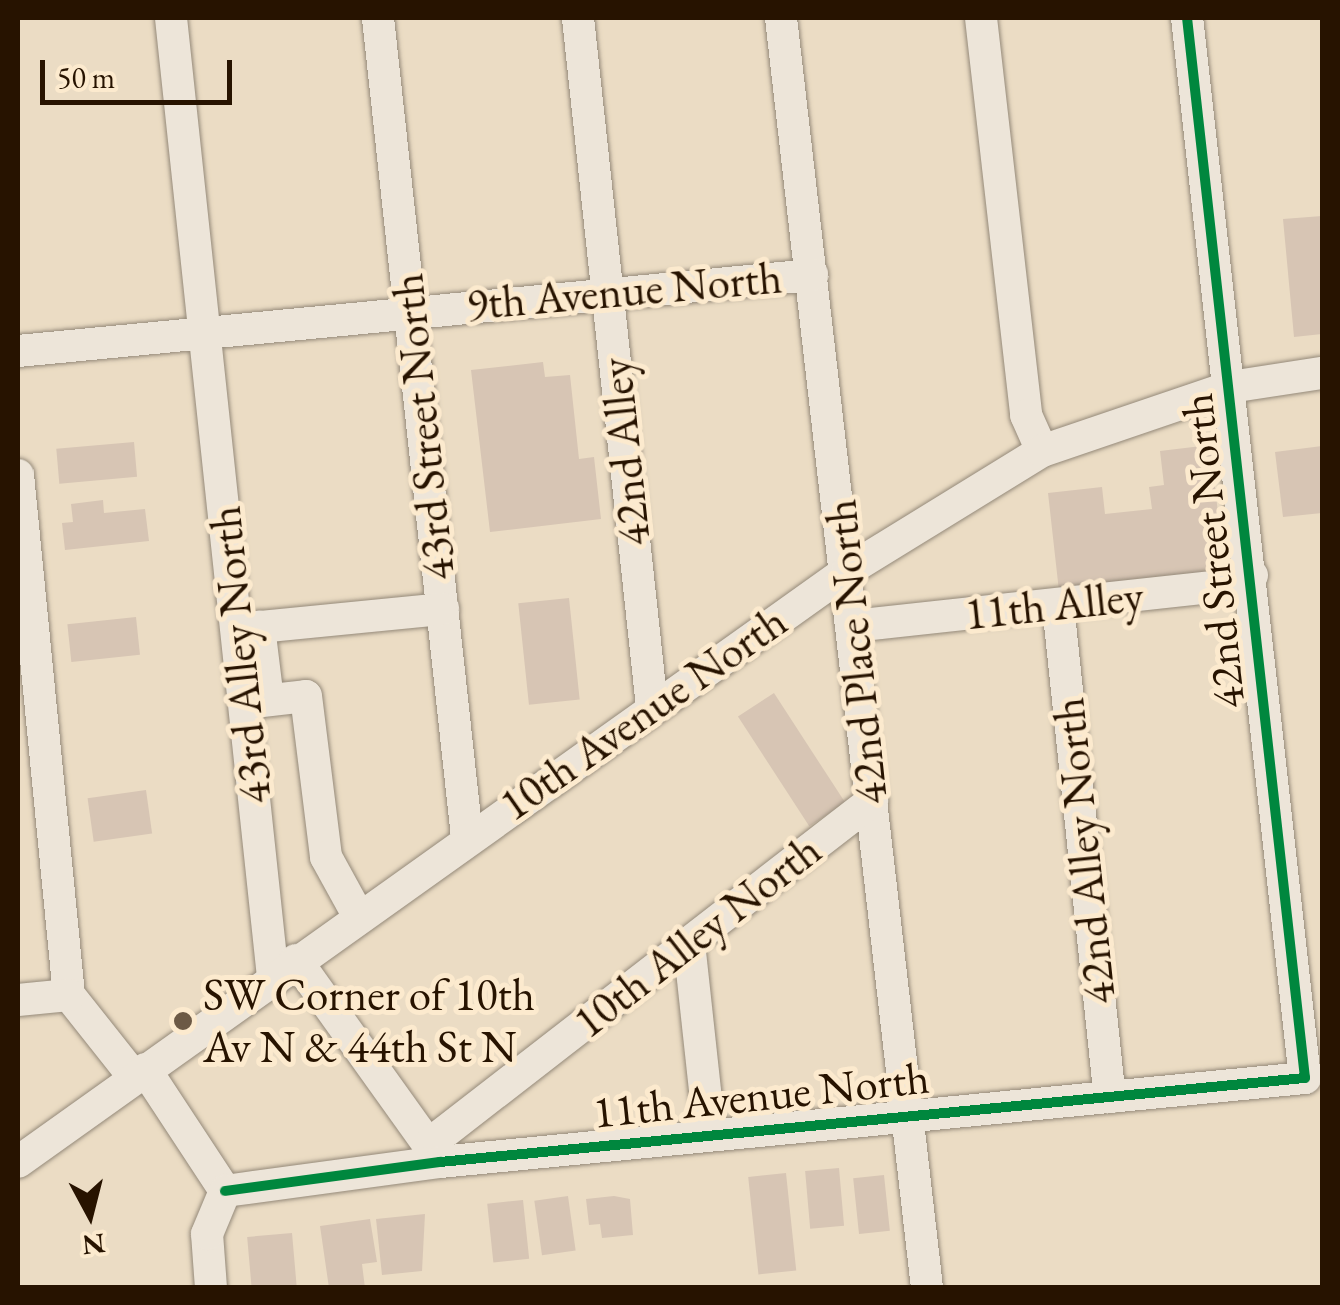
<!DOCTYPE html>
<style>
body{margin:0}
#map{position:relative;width:1340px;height:1305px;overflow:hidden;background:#ebdcc4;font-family:"EB Garamond",serif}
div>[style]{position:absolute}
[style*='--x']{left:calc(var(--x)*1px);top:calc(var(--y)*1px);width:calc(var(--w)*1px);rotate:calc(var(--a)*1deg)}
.building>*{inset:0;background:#d7c5b4;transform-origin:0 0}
.roads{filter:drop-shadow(0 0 2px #948979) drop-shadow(0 0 2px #948979)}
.minor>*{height:32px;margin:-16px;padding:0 16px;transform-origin:16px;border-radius:16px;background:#ede5d9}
.cycleway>*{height:10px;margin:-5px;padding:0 5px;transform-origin:5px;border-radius:5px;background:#00873e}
.dots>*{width:28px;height:28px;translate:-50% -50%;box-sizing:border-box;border:5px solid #fceace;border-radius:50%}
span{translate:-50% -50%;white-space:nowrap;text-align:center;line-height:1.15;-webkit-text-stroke:10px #fceace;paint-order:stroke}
.street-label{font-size:45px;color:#271300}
.poi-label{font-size:45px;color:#271300}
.left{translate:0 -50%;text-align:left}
.frame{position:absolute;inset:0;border:20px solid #271300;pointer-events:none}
.north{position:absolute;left:40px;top:1165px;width:100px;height:100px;-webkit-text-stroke:8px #fceace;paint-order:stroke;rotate:173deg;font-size:28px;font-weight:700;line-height:40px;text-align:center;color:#271300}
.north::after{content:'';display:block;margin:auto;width:35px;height:45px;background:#271300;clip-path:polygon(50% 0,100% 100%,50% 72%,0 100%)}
.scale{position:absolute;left:40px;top:60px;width:192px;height:45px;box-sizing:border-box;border:5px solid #271300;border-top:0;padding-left:12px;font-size:30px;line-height:35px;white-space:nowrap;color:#271300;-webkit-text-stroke:8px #fceace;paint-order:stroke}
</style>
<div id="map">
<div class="building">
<i style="clip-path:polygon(1322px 216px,1322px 334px,1294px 337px,1283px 219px)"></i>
<i style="clip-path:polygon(543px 362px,545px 377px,570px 375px,579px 459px,594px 457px,601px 519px,490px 532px,471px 370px)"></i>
<i style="left:134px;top:442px;width:35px;height:78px;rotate:85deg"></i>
<i style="clip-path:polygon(1210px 445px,1226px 580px,1060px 600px,1048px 493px,1102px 487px,1105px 514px,1152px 509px,1149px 487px,1164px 485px,1160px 451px)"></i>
<i style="clip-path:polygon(1322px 446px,1322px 513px,1283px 517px,1275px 452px)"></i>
<i style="clip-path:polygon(103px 500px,104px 513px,145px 509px,149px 541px,65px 550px,62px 523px,73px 522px,71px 504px)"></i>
<i style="left:569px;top:598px;width:102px;height:51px;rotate:84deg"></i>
<i style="left:136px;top:617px;width:38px;height:69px;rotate:84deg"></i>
<i style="left:774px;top:693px;width:131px;height:43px;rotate:57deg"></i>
<i style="left:146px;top:790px;width:44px;height:59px;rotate:82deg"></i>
<i style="left:839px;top:1168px;width:58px;height:34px;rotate:85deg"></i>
<i style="left:786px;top:1173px;width:98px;height:38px;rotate:84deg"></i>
<i style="left:884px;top:1175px;width:56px;height:31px;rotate:84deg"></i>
<i style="left:568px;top:1196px;width:55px;height:34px;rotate:82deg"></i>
<i style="clip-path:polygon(614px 1196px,630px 1199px,633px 1235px,602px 1238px,600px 1224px,589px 1225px,586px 1199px)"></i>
<i style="left:523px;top:1200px;width:59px;height:36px;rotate:84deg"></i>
<i style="clip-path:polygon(425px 1214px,422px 1271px,382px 1275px,376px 1219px)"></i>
<i style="clip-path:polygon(370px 1219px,377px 1262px,362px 1264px,365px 1288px,329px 1288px,320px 1226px)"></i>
<i style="left:292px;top:1233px;width:55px;height:45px;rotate:85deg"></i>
</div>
<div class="roads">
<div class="minor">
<i style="--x:171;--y:18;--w:964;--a:83.93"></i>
<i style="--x:378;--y:18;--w:824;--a:83.8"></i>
<i style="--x:578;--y:18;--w:693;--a:83.87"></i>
<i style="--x:781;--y:18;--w:1278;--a:83.44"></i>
<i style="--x:981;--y:18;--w:400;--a:83.5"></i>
<i style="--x:1026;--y:415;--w:39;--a:66"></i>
<i style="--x:18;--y:351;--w:798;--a:-5.47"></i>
<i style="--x:18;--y:475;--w:522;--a:84.4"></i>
<i style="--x:69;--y:995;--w:105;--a:51.6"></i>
<i style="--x:1058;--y:605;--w:495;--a:84"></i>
<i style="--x:853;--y:626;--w:378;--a:-6.2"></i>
<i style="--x:1229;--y:585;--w:25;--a:-23"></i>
<i style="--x:268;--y:700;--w:74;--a:-97"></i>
<i style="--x:259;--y:627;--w:185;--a:-5.6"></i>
<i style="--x:245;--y:703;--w:61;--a:-6.5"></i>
<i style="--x:306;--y:696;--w:162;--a:82.9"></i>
<i style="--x:326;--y:857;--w:68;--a:61.2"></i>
<i style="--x:689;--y:943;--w:193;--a:83.8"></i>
<i style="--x:296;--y:960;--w:246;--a:54.4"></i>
<i style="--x:18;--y:1000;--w:51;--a:-5.6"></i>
<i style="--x:145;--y:1069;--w:146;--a:56.7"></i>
<i style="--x:428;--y:1145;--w:562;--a:-37.77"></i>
<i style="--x:18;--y:1162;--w:1018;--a:-35.49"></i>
<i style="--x:847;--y:571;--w:229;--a:-31.6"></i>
<i style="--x:1042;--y:451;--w:199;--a:-18.8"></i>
<i style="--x:1230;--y:387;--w:93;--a:-8.7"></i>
<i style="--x:225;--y:1191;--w:217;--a:-7.7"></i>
<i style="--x:440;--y:1162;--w:869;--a:-5.55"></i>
<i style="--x:1305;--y:1078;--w:1067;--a:-96.35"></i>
<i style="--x:211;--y:1288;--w:54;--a:-94.2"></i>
<i style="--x:207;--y:1234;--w:47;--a:-67.3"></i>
</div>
</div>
<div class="cycleway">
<i style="--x:225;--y:1191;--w:217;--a:-7.7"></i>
<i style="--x:440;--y:1162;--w:869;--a:-5.55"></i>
<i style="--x:1305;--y:1078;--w:1067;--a:-96.35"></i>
</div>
<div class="dots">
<i style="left:183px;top:1021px;background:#6c5945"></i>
</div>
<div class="street-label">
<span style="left:624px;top:291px;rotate:-5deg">9th Avenue North</span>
<span style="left:423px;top:427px;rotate:-96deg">43rd Street North</span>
<span style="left:625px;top:452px;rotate:-96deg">42nd Alley</span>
<span style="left:1213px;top:551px;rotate:-96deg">42nd Street North</span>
<span style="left:1054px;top:605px;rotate:-6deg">11th Alley</span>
<span style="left:856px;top:652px;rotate:-96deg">42nd Place North</span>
<span style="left:240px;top:655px;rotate:-96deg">43rd Alley North</span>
<span style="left:643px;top:713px;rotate:-35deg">10th Avenue North</span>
<span style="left:1084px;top:851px;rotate:-96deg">42nd Alley North</span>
<span style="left:697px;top:936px;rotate:-38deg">10th Alley North</span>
<span style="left:761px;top:1095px;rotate:-6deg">11th Avenue North</span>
</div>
<div class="poi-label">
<span class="left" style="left:203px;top:1021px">SW Corner of 10th<br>Av N &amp; 44th St N</span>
</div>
<div class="frame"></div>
<div class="north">N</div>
<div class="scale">50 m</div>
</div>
